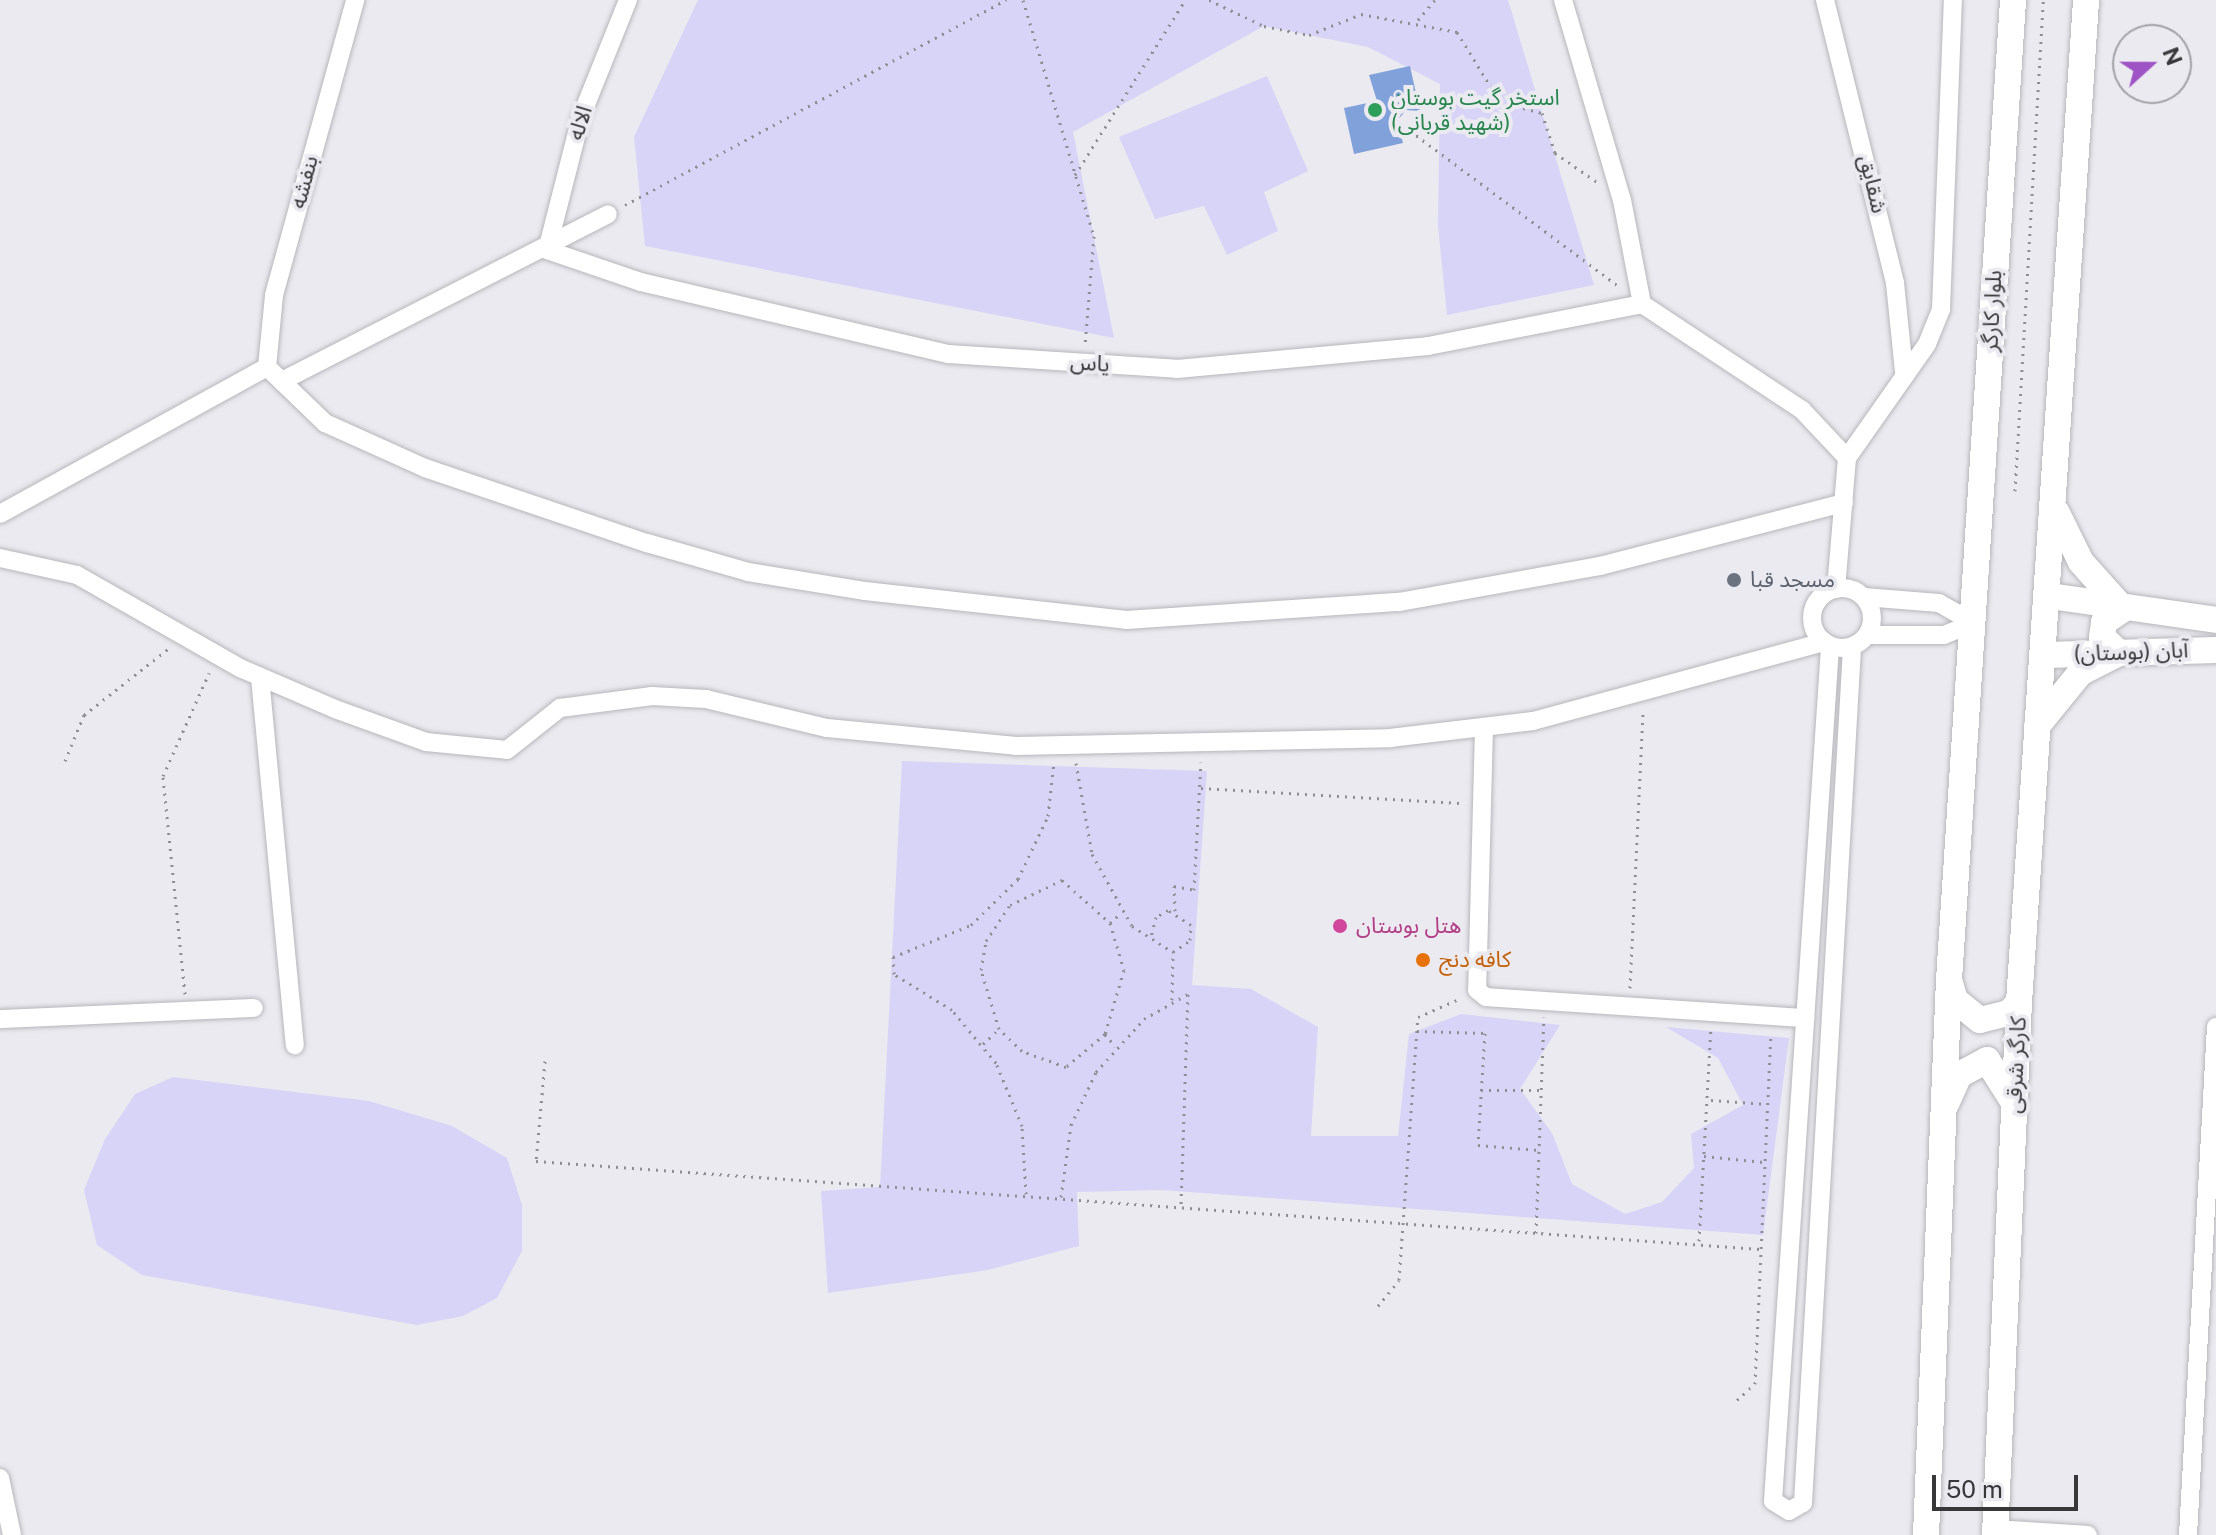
<!DOCTYPE html>
<meta charset="utf-8">
<style>
body{margin:0}
#map{position:relative;width:2216px;height:1535px;overflow:hidden;background:#ebeaf0;font-family:"Public Sans","Noto Sans Arabic",sans-serif}
div>[style]{position:absolute}
[style*='--x']{left:calc(var(--x)*1px);top:calc(var(--y)*1px);width:calc(var(--w)*1px);rotate:calc(var(--a)*1deg)}
.green>*{inset:0;background:#d8d4f7}
.water>*{inset:0;background:#80a1d9}
.path>*{height:3px;margin-top:-1.5px;transform-origin:0;background:repeating-linear-gradient(90deg,#8f8f93 0 2px,transparent 0 8px)}
.roads{filter:drop-shadow(0 0 2px #b7b6bb) drop-shadow(0 0 2px #b7b6bb)}
.minor>*{height:18px;margin:-9px;padding:0 9px;transform-origin:9px;border-radius:9px;background:#fff}
.minor>.ring{margin:-9px;padding:0;box-sizing:content-box;background:none;border:18px solid #fff;border-radius:50%}
.secondary>*{height:26px;margin:-13px;padding:0 13px;transform-origin:13px;border-radius:13px;background:#fff}
.dots>*{width:22px;height:22px;translate:-50% -50%;box-sizing:border-box;border:4px solid #ebeaf0;border-radius:50%}
span{translate:-50% -50%;white-space:nowrap;text-align:center;line-height:1.15;-webkit-text-stroke:8px #ebeaf0;paint-order:stroke}
.leisure-label{font-size:22px;color:#27864d}
.left{translate:0 -50%;text-align:left}
.street-label{font-size:22px;color:#38383a}
.worship-label{font-size:22px;color:#5b616d}
.hotel-label{font-size:22px;color:#b23c85}
.food-label{font-size:22px;color:#c56008}
.north{position:absolute;left:2112px;top:24px;width:80px;height:80px;box-sizing:border-box;background:#ebeaf0;border:2px solid #a3a3a7;border-radius:50%;rotate:69deg;font-size:22px;font-weight:700;line-height:32px;text-align:center;color:#38383a}
.north::after{content:'';display:block;margin:auto;width:28px;height:36px;background:#9f54c6;clip-path:polygon(50% 0,100% 100%,50% 72%,0 100%)}
.scale{position:absolute;left:1932px;top:1475px;width:146px;height:36px;box-sizing:border-box;border:4px solid #38383a;border-top:0;padding-left:10px;font-size:24px;line-height:28px;white-space:nowrap;color:#38383a;-webkit-text-stroke:6px #ebeaf0;paint-order:stroke}
</style>
<div id="map">
<div class="green">
<i style="clip-path:polygon(698px 0,1508px 0,1594px 285px,1447px 315px,1438px 226px,1440px 84px,1368px 47px,1264px 26px,1073px 132px,1114px 338px,645px 246px,634px 137px)"></i>
<i style="clip-path:polygon(1267px 76px,1308px 171px,1264px 192px,1278px 231px,1227px 255px,1204px 206px,1155px 219px,1119px 137px)"></i>
<i style="clip-path:polygon(902px 761px,1207px 771px,1192px 985px,1251px 989px,1318px 1027px,1311px 1136px,1398px 1136px,1409px 1034px,1461px 1014px,1560px 1025px,1520px 1089px,1552px 1133px,1572px 1184px,1625px 1214px,1662px 1202px,1694px 1168px,1691px 1134px,1743px 1105px,1718px 1058px,1666px 1027px,1789px 1038px,1763px 1235px,1162px 1190px,1077px 1192px,1079px 1246px,988px 1270px,828px 1293px,821px 1191px,880px 1187px)"></i>
<i style="clip-path:polygon(173px 1077px,369px 1101px,452px 1126px,507px 1158px,522px 1205px,522px 1251px,497px 1298px,463px 1316px,417px 1325px,142px 1275px,97px 1245px,84px 1190px,105px 1139px,135px 1094px)"></i>
</div>
<div class="water">
<i style="clip-path:polygon(1410px 66px,1420px 111px,1406px 110px,1397px 121px,1403px 143px,1354px 154px,1344px 108px,1377px 101px,1369px 75px)"></i>
</div>
<div class="path">
<i style="--x:1023;--y:0;--w:246;--a:73.3"></i>
<i style="--x:1094;--y:236;--w:109;--a:94.7"></i>
<i style="--x:1209;--y:0;--w:61;--a:25.3"></i>
<i style="--x:1264;--y:26;--w:46;--a:11.3"></i>
<i style="--x:1309;--y:35;--w:56;--a:-22"></i>
<i style="--x:1361;--y:14;--w:98;--a:10.6"></i>
<i style="--x:1457;--y:32;--w:82;--a:58.4"></i>
<i style="--x:1500;--y:102;--w:43;--a:14.7"></i>
<i style="--x:1542;--y:113;--w:42;--a:72"></i>
<i style="--x:1555;--y:153;--w:51;--a:34.6"></i>
<i style="--x:1418;--y:20;--w:26;--a:-50"></i>
<i style="--x:1397;--y:121;--w:278;--a:36.7"></i>
<i style="--x:1075;--y:175;--w:207;--a:-57.8"></i>
<i style="--x:625;--y:205;--w:433;--a:-28.3"></i>
<i style="--x:2015;--y:491;--w:492;--a:-86.7"></i>
<i style="--x:65;--y:761;--w:50;--a:-67.6"></i>
<i style="--x:84;--y:715;--w:107;--a:-38.2"></i>
<i style="--x:1076;--y:763;--w:92;--a:80"></i>
<i style="--x:1092;--y:854;--w:82;--a:60.9"></i>
<i style="--x:1132;--y:926;--w:49;--a:32.4"></i>
<i style="--x:1173;--y:952;--w:21;--a:-35"></i>
<i style="--x:1190;--y:940;--w:15;--a:-86"></i>
<i style="--x:1191;--y:925;--w:27;--a:-147"></i>
<i style="--x:1168;--y:910;--w:14;--a:150"></i>
<i style="--x:1156;--y:917;--w:21;--a:104"></i>
<i style="--x:1201;--y:788;--w:264;--a:3.3"></i>
<i style="--x:1062;--y:880;--w:64;--a:41.9"></i>
<i style="--x:1110;--y:923;--w:49;--a:73.4"></i>
<i style="--x:1124;--y:970;--w:67;--a:106.5"></i>
<i style="--x:1105;--y:1034;--w:51;--a:139.8"></i>
<i style="--x:1066;--y:1067;--w:47;--a:-160"></i>
<i style="--x:1022;--y:1051;--w:32;--a:-136"></i>
<i style="--x:999;--y:1029;--w:62;--a:-107"></i>
<i style="--x:981;--y:970;--w:29;--a:-80"></i>
<i style="--x:986;--y:941;--w:43;--a:-56.3"></i>
<i style="--x:1010;--y:905;--w:58;--a:-25.7"></i>
<i style="--x:1175;--y:911;--w:25;--a:-92"></i>
<i style="--x:1174;--y:886;--w:20;--a:11"></i>
<i style="--x:1194;--y:890;--w:128;--a:-86.9"></i>
<i style="--x:1110;--y:923;--w:16;--a:-43"></i>
<i style="--x:1630;--y:988;--w:276;--a:-87.3"></i>
<i style="--x:185;--y:994;--w:219;--a:-95.8"></i>
<i style="--x:163;--y:776;--w:113;--a:-65.9"></i>
<i style="--x:1172;--y:1000;--w:48;--a:-88.8"></i>
<i style="--x:1417;--y:1031;--w:68;--a:1.7"></i>
<i style="--x:1485;--y:1033;--w:112;--a:93.6"></i>
<i style="--x:1478;--y:1145;--w:61;--a:4.7"></i>
<i style="--x:1105;--y:1034;--w:16;--a:50"></i>
<i style="--x:983;--y:1044;--w:21;--a:-43"></i>
<i style="--x:545;--y:1061;--w:100;--a:95.1"></i>
<i style="--x:536;--y:1161;--w:1227;--a:4.11"></i>
<i style="--x:1481;--y:1090;--w:60;--a:0"></i>
<i style="--x:1711;--y:1100;--w:56;--a:4.1"></i>
<i style="--x:1704;--y:1156;--w:60;--a:5.7"></i>
<i style="--x:1026;--y:1194;--w:68;--a:-93.4"></i>
<i style="--x:1022;--y:1126;--w:68;--a:-112.4"></i>
<i style="--x:996;--y:1063;--w:69;--a:-129.7"></i>
<i style="--x:952;--y:1010;--w:68;--a:-148.2"></i>
<i style="--x:894;--y:974;--w:17;--a:-93"></i>
<i style="--x:893;--y:957;--w:84;--a:-22.3"></i>
<i style="--x:971;--y:925;--w:66;--a:-44.4"></i>
<i style="--x:1018;--y:879;--w:70;--a:-64.5"></i>
<i style="--x:1048;--y:816;--w:54;--a:-83.7"></i>
<i style="--x:1061;--y:1197;--w:73;--a:-82.1"></i>
<i style="--x:1071;--y:1125;--w:59;--a:-64.7"></i>
<i style="--x:1096;--y:1072;--w:72;--a:-47.8"></i>
<i style="--x:1144;--y:1019;--w:51;--a:-29.6"></i>
<i style="--x:1188;--y:994;--w:212;--a:91.9"></i>
<i style="--x:1536;--y:1233;--w:216;--a:-87.9"></i>
<i style="--x:1699;--y:1241;--w:212;--a:-86.8"></i>
<i style="--x:1378;--y:1306;--w:33;--a:-51"></i>
<i style="--x:1399;--y:1280;--w:264;--a:-85.9"></i>
<i style="--x:1418;--y:1017;--w:47;--a:-23.8"></i>
<i style="--x:1737;--y:1400;--w:24;--a:-42"></i>
<i style="--x:1755;--y:1384;--w:348;--a:-87.4"></i>
</div>
<div class="roads">
<div class="minor">
<i style="--x:628;--y:0;--w:126;--a:111.9"></i>
<i style="--x:581;--y:117;--w:137;--a:104.3"></i>
<i style="--x:547;--y:250;--w:99;--a:18.8"></i>
<i style="--x:641;--y:282;--w:315;--a:13.2"></i>
<i style="--x:948;--y:354;--w:229;--a:3.7"></i>
<i style="--x:1177;--y:369;--w:252;--a:-5.2"></i>
<i style="--x:1428;--y:346;--w:218;--a:-11.1"></i>
<i style="--x:1563;--y:0;--w:209;--a:73.6"></i>
<i style="--x:1622;--y:200;--w:106;--a:79.1"></i>
<i style="--x:1642;--y:304;--w:192;--a:33.5"></i>
<i style="--x:1802;--y:410;--w:66;--a:46.8"></i>
<i style="--x:1825;--y:0;--w:292;--a:76.1"></i>
<i style="--x:1895;--y:283;--w:89;--a:84.2"></i>
<i style="--x:267;--y:367;--w:81;--a:44"></i>
<i style="--x:325;--y:423;--w:110;--a:24.2"></i>
<i style="--x:425;--y:468;--w:234;--a:18.7"></i>
<i style="--x:647;--y:543;--w:105;--a:16"></i>
<i style="--x:748;--y:572;--w:119;--a:9.2"></i>
<i style="--x:865;--y:591;--w:263;--a:6.3"></i>
<i style="--x:1126;--y:620;--w:274;--a:-3.8"></i>
<i style="--x:1399;--y:602;--w:204;--a:-10.2"></i>
<i style="--x:1600;--y:566;--w:252;--a:-14.5"></i>
<i style="--x:267;--y:367;--w:72;--a:-84.4"></i>
<i style="--x:274;--y:295;--w:306;--a:-74.6"></i>
<i style="--x:282;--y:381;--w:366;--a:-27.1"></i>
<i style="--x:0;--y:514;--w:305;--a:-28.8"></i>
<i style="--x:0;--y:558;--w:79;--a:12.4"></i>
<i style="--x:77;--y:575;--w:188;--a:29.7"></i>
<i style="--x:240;--y:668;--w:103;--a:23.3"></i>
<i style="--x:335;--y:709;--w:97;--a:19.9"></i>
<i style="--x:426;--y:742;--w:81;--a:5.6"></i>
<i style="--x:507;--y:750;--w:68;--a:-38.4"></i>
<i style="--x:560;--y:708;--w:93;--a:-7.4"></i>
<i style="--x:652;--y:696;--w:54;--a:3.2"></i>
<i style="--x:706;--y:699;--w:124;--a:13.5"></i>
<i style="--x:827;--y:728;--w:190;--a:5.4"></i>
<i style="--x:1016;--y:746;--w:374;--a:-1.2"></i>
<i style="--x:1390;--y:738;--w:144;--a:-6.8"></i>
<i style="--x:1533;--y:721;--w:302;--a:-15.2"></i>
<i class="ring" style="left:1812px;top:588px;width:42px;height:42px"></i>
<i style="--x:1836;--y:589;--w:131;--a:-85.2"></i>
<i style="--x:1847;--y:458;--w:139;--a:-54.9"></i>
<i style="--x:1927;--y:344;--w:38;--a:-68"></i>
<i style="--x:1941;--y:309;--w:309;--a:-87.8"></i>
<i style="--x:1864;--y:597;--w:75;--a:4.6"></i>
<i style="--x:1939;--y:603;--w:40;--a:29.7"></i>
<i style="--x:1867;--y:635;--w:77;--a:0"></i>
<i style="--x:1944;--y:635;--w:32;--a:-22"></i>
<i style="--x:1830;--y:647;--w:856;--a:93.82"></i>
<i style="--x:1773;--y:1501;--w:19;--a:32"></i>
<i style="--x:1789;--y:1511;--w:16;--a:-30"></i>
<i style="--x:1803;--y:1503;--w:857;--a:-86.72"></i>
<i style="--x:260;--y:677;--w:370;--a:84.6"></i>
<i style="--x:1484;--y:728;--w:262;--a:91.5"></i>
<i style="--x:1477;--y:990;--w:11;--a:38"></i>
<i style="--x:1486;--y:997;--w:320;--a:3.8"></i>
<i style="--x:0;--y:1019;--w:254;--a:-2.5"></i>
<i style="--x:0;--y:1478;--w:58;--a:78.1"></i>
<i style="--x:1995;--y:1529;--w:93;--a:3.7"></i>
<i style="--x:2188;--y:1535;--w:509;--a:-86.85"></i>
</div>
<div class="secondary">
<i style="--x:2050;--y:596;--w:168;--a:8.2"></i>
<i style="--x:2046;--y:655;--w:170;--a:-1.7"></i>
<i style="--x:2037;--y:726;--w:68;--a:-50.9"></i>
<i style="--x:2080;--y:673;--w:44;--a:-27.1"></i>
<i style="--x:2119;--y:653;--w:23;--a:-137"></i>
<i style="--x:2102;--y:637;--w:15;--a:-82"></i>
<i style="--x:2104;--y:622;--w:23;--a:-34"></i>
<i style="--x:2123;--y:609;--w:63;--a:-131.8"></i>
<i style="--x:2081;--y:562;--w:55;--a:-116.1"></i>
<i style="--x:1950;--y:983;--w:18;--a:74"></i>
<i style="--x:1955;--y:1000;--w:32;--a:39"></i>
<i style="--x:1980;--y:1020;--w:30;--a:-14"></i>
<i style="--x:2009;--y:1013;--w:15;--a:-48"></i>
<i style="--x:1947;--y:1102;--w:30;--a:-66"></i>
<i style="--x:1959;--y:1075;--w:32;--a:-28"></i>
<i style="--x:1987;--y:1060;--w:45;--a:57.7"></i>
<i style="--x:1926;--y:1535;--w:555;--a:-87.63"></i>
<i style="--x:1949;--y:980;--w:982;--a:-86.26"></i>
<i style="--x:1995;--y:1535;--w:534;--a:-87.42"></i>
<i style="--x:2019;--y:1002;--w:1004;--a:-86.17"></i>
</div>
</div>
<div class="dots">
<i style="left:1375px;top:110px;background:#2e9e5b"></i>
<i style="left:1734px;top:580px;background:#6b7280"></i>
<i style="left:1340px;top:926px;background:#d1479c"></i>
<i style="left:1423px;top:960px;background:#e8710a"></i>
</div>
<div class="leisure-label">
<span class="left" style="left:1391px;top:110px">استخر گیت بوستان<br>(شهید قربانی)</span>
</div>
<div class="street-label">
<span style="left:580px;top:123px;rotate:-72deg">الاله</span>
<span style="left:304px;top:182px;rotate:-75deg">بنفشه</span>
<span style="left:1873px;top:184px;rotate:77deg">شقایق</span>
<span style="left:1992px;top:311px;rotate:-87deg">بلوار کارگر</span>
<span style="left:1090px;top:363px;rotate:4deg">یاس</span>
<span style="left:2131px;top:652px;rotate:-2deg">آبان (بوستان)</span>
<span style="left:2016px;top:1065px;rotate:-87deg">کارگر شرقی</span>
</div>
<div class="worship-label">
<span class="left" style="left:1750px;top:580px">مسجد قبا</span>
</div>
<div class="hotel-label">
<span class="left" style="left:1356px;top:926px">هتل بوستان</span>
</div>
<div class="food-label">
<span class="left" style="left:1439px;top:960px">کافه دنج</span>
</div>
<div class="north">N</div>
<div class="scale">50 m</div>
</div>
